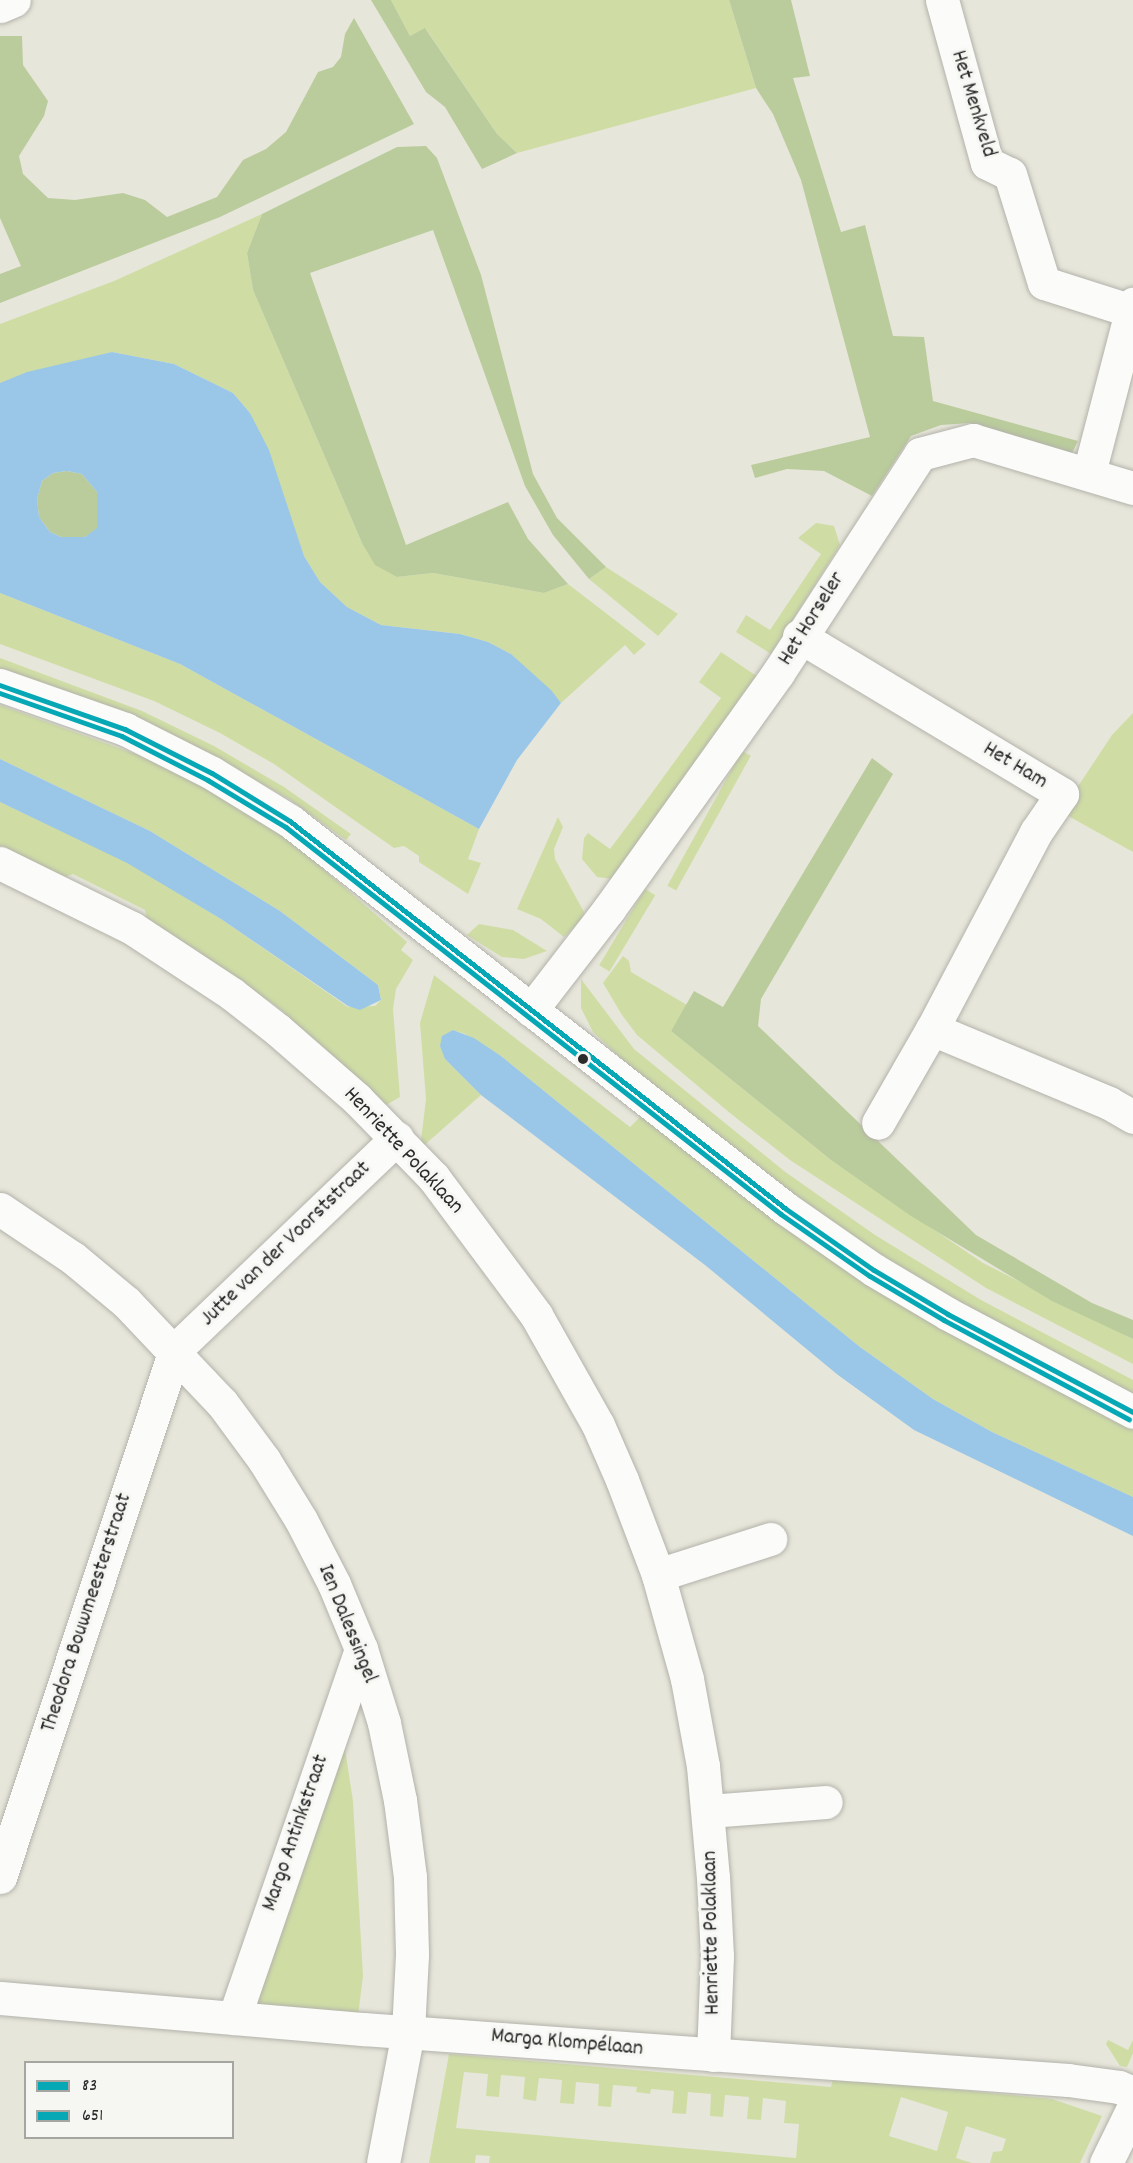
<!DOCTYPE html>
<meta charset="utf-8">
<style>
body{margin:0}
#map{position:relative;width:1133px;height:2163px;overflow:hidden;background:#e7e6da;font-family:Dekko,sans-serif}
div>[style]{position:absolute}
[style*='--x']{left:calc(var(--x)*1px);top:calc(var(--y)*1px);width:calc(var(--w)*1px);rotate:calc(var(--a)*1deg)}
.green>*{inset:0;background:#cfdda5;transform-origin:0 0}
.forest>*{inset:0;background:#bacc9c}
.water>*{inset:0;background:#9ac7e7}
.roads{filter:drop-shadow(0 0 2px #b3b2ab) drop-shadow(0 0 2px #b3b2ab)}
.minor>*{height:33px;margin:-16.5px;padding:0 16.5px;transform-origin:16.5px;border-radius:16.5px;background:#fbfbf9}
.tertiary>*{height:33px;margin:-16.5px;padding:0 16.5px;transform-origin:16.5px;border-radius:16.5px;background:#fbfbf9}
.bus-1>*{height:4.5px;margin:-2.25px;padding:0 2.25px;transform-origin:2.25px;border-radius:2.25px;background:#06a8b5}
.bus-2>*{height:4.5px;margin:-2.25px;padding:0 2.25px;transform-origin:2.25px;border-radius:2.25px;background:#06a8b5}
.dots>*{width:16px;height:16px;translate:-50% -50%;box-sizing:border-box;border:3px solid #f6f6f2;border-radius:50%}
span{translate:-50% -50%;white-space:nowrap;text-align:center;line-height:1.15;-webkit-text-stroke:6px #f6f6f2;paint-order:stroke}
.street-label{font-size:22px;color:#2b2b2b}
.legend{position:absolute;left:24px;top:2061px;width:210px;height:78px;box-sizing:border-box;background:#f6f6f2;border:2px solid #a5a5a2;margin:0;padding:8px 10px;list-style:none;font-size:18px;color:#2b2b2b}
.legend li{display:flex;align-items:center;gap:12px;height:30px}
.legend b{width:30px;border:2px solid #a5a5a2}
</style>
<div id="map">
<div class="green">
<i style="clip-path:polygon(391px 0,729px 0,756px 88px,517px 153px,497px 134px,426px 29px,410px 36px)"></i>
<i style="clip-path:polygon(262px 214px,247px 253px,253px 290px,362px 543px,397px 577px,433px 573px,544px 593px,568px 584px,646px 644px,634px 655px,625px 645px,561px 703px,511px 654px,488px 642px,460px 634px,381px 625px,347px 607px,320px 582px,304px 556px,250px 413px,233px 393px,174px 364px,112px 352px,0 383px,0 324px,114px 281px)"></i>
<i style="clip-path:polygon(816px 523px,834px 526px,840px 545px,771px 654px,736px 632px,746px 615px,770px 630px,821px 554px,798px 538px)"></i>
<i style="clip-path:polygon(606px 567px,643px 591px,678px 614px,658px 636px,589px 579px)"></i>
<i style="clip-path:polygon(0 593px,180px 664px,479px 829px,468px 859px,481px 863px,468px 894px,419px 862px,419px 856px,404px 846px,394px 848px,274px 764px,220px 733px,154px 701px,0 644px)"></i>
<i style="clip-path:polygon(721px 652px,758px 677px,613px 879px,597px 877px,582px 859px,584px 838px,588px 833px,610px 849px,643px 805px,721px 698px,699px 682px)"></i>
<i style="clip-path:polygon(0 658px,142px 711px,214px 746px,284px 787px,351px 834px,346px 840px,289px 799px,195px 746px,111px 709px,0 668px)"></i>
<i style="clip-path:polygon(0 705px,138px 755px,216px 793px,288px 838px,407px 942px,401px 950px,413px 960px,396px 989px,393px 1009px,400px 1097px,381px 1108px,283px 1024px,285px 1013px,267px 999px,264px 1008px,149px 929px,145px 910px,73px 874px,56px 880px,0 854px,0 802px,127px 862px,221px 919px,348px 1007px,375px 1006px,381px 1000px,378px 985px,280px 911px,150px 831px,0 759px)"></i>
<i style="clip-path:polygon(1133px 713px,1133px 852px,1061px 812px,1112px 735px)"></i>
<i style="left:742px;top:751px;width:10px;height:154px;rotate:29deg"></i>
<i style="clip-path:polygon(558px 817px,563px 827px,554px 849px,555px 859px,584px 912px,583px 918px,564px 937px,541px 919px,517px 909px)"></i>
<i style="left:645px;top:889px;width:12px;height:89px;rotate:31deg"></i>
<i style="clip-path:polygon(479px 924px,513px 930px,547px 951px,524px 959px,502px 957px,467px 935px)"></i>
<i style="clip-path:polygon(623px 956px,629px 961px,631px 972px,687px 1005px,671px 1031px,831px 1160px,983px 1263px,1133px 1339px,1133px 1364px,986px 1288px,790px 1160px,730px 1113px,637px 1035px,622px 1015px,603px 983px)"></i>
<i style="clip-path:polygon(434px 975px,630px 1127px,641px 1116px,851px 1272px,1039px 1382px,1133px 1427px,1133px 1497px,992px 1432px,933px 1399px,860px 1347px,501px 1056px,465px 1034px,453px 1030px,445px 1059px,481px 1095px,420px 1149px,426px 1099px,420px 1023px)"></i>
<i style="clip-path:polygon(581px 979px,634px 1049px,784px 1171px,875px 1235px,981px 1300px,1133px 1380px,1133px 1394px,1047px 1353px,915px 1276px,814px 1212px,644px 1080px,593px 1032px,581px 1008px)"></i>
<i style="clip-path:polygon(341px 1723px,353px 1801px,363px 1976px,358px 2016px,255px 2004px)"></i>
<i style="clip-path:polygon(1108px 2040px,1128px 2050px,1133px 2040px,1133px 2053px,1127px 2067px,1120px 2066px,1106px 2044px)"></i>
<i style="clip-path:polygon(evenodd,449px 2054px,831px 2087px,833px 2079px,959px 2090px,1052px 2099px,1102px 2116px,1080px 2163px,990px 2163px,993px 2152px,1002px 2151px,1006px 2139px,966px 2126px,956px 2158px,972px 2163px,489px 2163px,490px 2156px,476px 2155px,475px 2163px,429px 2163px,449px 2054px,464px 2072px,488px 2074px,486px 2096px,499px 2097px,501px 2075px,525px 2077px,523px 2099px,536px 2101px,539px 2078px,562px 2080px,560px 2103px,574px 2104px,576px 2082px,599px 2084px,598px 2106px,611px 2107px,613px 2085px,637px 2087px,636px 2092px,650px 2094px,651px 2089px,674px 2091px,672px 2113px,686px 2114px,688px 2092px,711px 2094px,710px 2116px,723px 2117px,725px 2095px,749px 2097px,747px 2119px,761px 2120px,763px 2098px,786px 2101px,784px 2123px,799px 2124px,796px 2158px,456px 2128px,464px 2072px,449px 2054px,901px 2097px,948px 2112px,937px 2151px,889px 2136px,901px 2097px)"></i>
</div>
<div class="forest">
<i style="clip-path:polygon(371px 0,391px 0,410px 36px,425px 28px,497px 134px,517px 153px,482px 169px,445px 107px,426px 92px)"></i>
<i style="clip-path:polygon(729px 0,791px 0,810px 76px,793px 78px,841px 232px,865px 225px,893px 336px,924px 337px,933px 401px,1078px 441px,1072px 453px,1014px 441px,970px 423px,941px 425px,911px 436px,872px 496px,824px 471px,787px 469px,755px 478px,751px 465px,870px 437px,801px 180px,773px 114px,756px 88px)"></i>
<i style="clip-path:polygon(354px 18px,414px 124px,220px 217px,0 303px,0 274px,21px 266px,0 218px,0 36px,22px 36px,23px 65px,48px 101px,44px 116px,19px 156px,23px 174px,48px 198px,75px 200px,123px 193px,145px 200px,167px 217px,217px 197px,243px 160px,266px 149px,286px 132px,318px 72px,333px 67px,341px 57px,345px 34px)"></i>
<i style="clip-path:polygon(426px 146px,437px 158px,481px 275px,533px 474px,557px 518px,606px 567px,589px 579px,553px 535px,525px 486px,433px 230px,310px 273px,406px 545px,508px 502px,528px 539px,568px 584px,544px 593px,433px 573px,397px 577px,375px 565px,362px 543px,253px 290px,247px 253px,262px 214px,397px 147px)"></i>
<i style="clip-path:polygon(67px 471px,82px 474px,97px 492px,97px 529px,85px 537px,61px 537px,50px 532px,39px 517px,37px 499px,42px 481px,53px 473px)"></i>
<i style="clip-path:polygon(872px 758px,893px 774px,761px 999px,758px 1026px,976px 1235px,1092px 1303px,1133px 1320px,1133px 1339px,1052px 1301px,911px 1216px,831px 1160px,671px 1031px,694px 991px,723px 1007px)"></i>
</div>
<div class="water">
<i style="clip-path:polygon(evenodd,112px 352px,174px 364px,233px 393px,250px 413px,269px 450px,304px 556px,320px 582px,347px 607px,381px 625px,460px 634px,488px 642px,511px 654px,551px 690px,561px 703px,517px 760px,479px 829px,180px 664px,0 593px,0 383px,27px 372px,112px 352px,67px 471px,82px 474px,97px 492px,97px 528px,85px 537px,61px 537px,50px 532px,39px 517px,37px 499px,42px 481px,53px 473px,67px 471px)"></i>
<i style="clip-path:polygon(0 759px,150px 831px,280px 911px,378px 985px,381px 1000px,360px 1010px,348px 1006px,221px 919px,127px 863px,0 802px)"></i>
<i style="clip-path:polygon(453px 1030px,474px 1038px,501px 1056px,860px 1347px,933px 1399px,992px 1432px,1133px 1497px,1133px 1536px,914px 1430px,838px 1375px,705px 1265px,481px 1095px,445px 1059px,440px 1046px,442px 1036px)"></i>
</div>
<div class="roads">
<div class="minor">
<i style="--x:942;--y:0;--w:169;--a:74.6"></i>
<i style="--x:987;--y:163;--w:25;--a:26"></i>
<i style="--x:1010;--y:174;--w:114;--a:72.7"></i>
<i style="--x:1044;--y:283;--w:89;--a:17.6"></i>
<i style="--x:0;--y:6;--w:15;--a:-23"></i>
<i style="--x:1089;--y:473;--w:175;--a:-75.4"></i>
<i style="--x:799;--y:636;--w:307;--a:31"></i>
<i style="--x:1062;--y:794;--w:46;--a:124.4"></i>
<i style="--x:1036;--y:832;--w:223;--a:117.8"></i>
<i style="--x:932;--y:1029;--w:108;--a:119.9"></i>
<i style="--x:0;--y:863;--w:147;--a:26.2"></i>
<i style="--x:132;--y:928;--w:120;--a:33.4"></i>
<i style="--x:232;--y:994;--w:58;--a:38"></i>
<i style="--x:278;--y:1030;--w:105;--a:41.1"></i>
<i style="--x:357;--y:1099;--w:110;--a:45.7"></i>
<i style="--x:434;--y:1178;--w:171;--a:53.3"></i>
<i style="--x:536;--y:1315;--w:126;--a:60.6"></i>
<i style="--x:598;--y:1425;--w:60;--a:66.4"></i>
<i style="--x:622;--y:1480;--w:102;--a:69.2"></i>
<i style="--x:658;--y:1575;--w:108;--a:74.4"></i>
<i style="--x:687;--y:1679;--w:88;--a:79.6"></i>
<i style="--x:703;--y:1766;--w:111;--a:84.9"></i>
<i style="--x:713;--y:1877;--w:79;--a:87.1"></i>
<i style="--x:717;--y:1956;--w:99;--a:92.3"></i>
<i style="--x:531;--y:1010;--w:128;--a:-52.3"></i>
<i style="--x:609;--y:909;--w:290;--a:-54.4"></i>
<i style="--x:778;--y:673;--w:261;--a:-57"></i>
<i style="--x:920;--y:454;--w:55;--a:-14.8"></i>
<i style="--x:973;--y:440;--w:167;--a:16.7"></i>
<i style="--x:932;--y:1029;--w:192;--a:22.7"></i>
<i style="--x:1109;--y:1103;--w:28;--a:30"></i>
<i style="--x:0;--y:1209;--w:88;--a:33.9"></i>
<i style="--x:73;--y:1258;--w:69;--a:39.7"></i>
<i style="--x:126;--y:1302;--w:139;--a:46.5"></i>
<i style="--x:222;--y:1403;--w:71;--a:53.6"></i>
<i style="--x:264;--y:1460;--w:70;--a:58.3"></i>
<i style="--x:301;--y:1520;--w:72;--a:62.7"></i>
<i style="--x:334;--y:1584;--w:70;--a:67.4"></i>
<i style="--x:361;--y:1649;--w:77;--a:72.7"></i>
<i style="--x:384;--y:1723;--w:79;--a:78.3"></i>
<i style="--x:400;--y:1800;--w:78;--a:82.6"></i>
<i style="--x:410;--y:1877;--w:78;--a:88.5"></i>
<i style="--x:412;--y:1955;--w:77;--a:93"></i>
<i style="--x:408;--y:2032;--w:133;--a:100.8"></i>
<i style="--x:658;--y:1575;--w:118;--a:-17.8"></i>
<i style="--x:709;--y:1811;--w:117;--a:-4.4"></i>
<i style="--x:0;--y:1877;--w:555;--a:-71.63"></i>
<i style="--x:175;--y:1350;--w:307;--a:-43.7"></i>
<i style="--x:0;--y:1998;--w:364;--a:4.9"></i>
<i style="--x:363;--y:2029;--w:707;--a:4.14"></i>
<i style="--x:1068;--y:2080;--w:51;--a:7.8"></i>
<i style="--x:1119;--y:2087;--w:15;--a:23"></i>
<i style="--x:234;--y:2018;--w:390;--a:-71"></i>
<i style="--x:1106;--y:2163;--w:61;--a:-63.9"></i>
</div>
<div class="tertiary">
<i style="--x:0;--y:685;--w:133;--a:19.4"></i>
<i style="--x:125;--y:729;--w:97;--a:26.8"></i>
<i style="--x:212;--y:773;--w:92;--a:31.6"></i>
<i style="--x:290;--y:821;--w:628;--a:38.02"></i>
<i style="--x:785;--y:1208;--w:108;--a:34.9"></i>
<i style="--x:874;--y:1270;--w:86;--a:30.7"></i>
<i style="--x:948;--y:1314;--w:209;--a:27.9"></i>
</div>
</div>
<div class="bus-1">
<i style="--x:0;--y:685;--w:133;--a:19.4"></i>
<i style="--x:125;--y:729;--w:97;--a:26.8"></i>
<i style="--x:212;--y:773;--w:92;--a:31.6"></i>
<i style="--x:290;--y:821;--w:628;--a:38.02"></i>
<i style="--x:785;--y:1208;--w:108;--a:34.9"></i>
<i style="--x:874;--y:1270;--w:86;--a:30.7"></i>
<i style="--x:948;--y:1314;--w:209;--a:27.9"></i>
</div>
<div class="bus-2">
<i style="--x:0;--y:693;--w:129;--a:19.4"></i>
<i style="--x:122;--y:736;--w:97;--a:27.1"></i>
<i style="--x:208;--y:780;--w:91;--a:31.1"></i>
<i style="--x:286;--y:827;--w:628;--a:38.02"></i>
<i style="--x:781;--y:1214;--w:108;--a:34.9"></i>
<i style="--x:870;--y:1276;--w:86;--a:30.7"></i>
<i style="--x:944;--y:1320;--w:210;--a:28.2"></i>
</div>
<div class="dots">
<i style="left:583px;top:1059px;background:#2b2b2b"></i>
</div>
<div class="street-label">
<span style="left:973px;top:104px;rotate:73deg">Het Menkveld</span>
<span style="left:812px;top:619px;rotate:-58deg">Het Horseler</span>
<span style="left:1015px;top:766px;rotate:31deg">Het Ham</span>
<span style="left:403px;top:1151px;rotate:47deg">Henriette Polaklaan</span>
<span style="left:286px;top:1244px;rotate:-44deg">Jutte van der Voorststraat</span>
<span style="left:87px;top:1613px;rotate:-72deg">Theodora Bouwmeesterstraat</span>
<span style="left:347px;top:1624px;rotate:68deg">Ien Dalessingel</span>
<span style="left:296px;top:1833px;rotate:-71deg">Margo Antinkstraat</span>
<span style="left:712px;top:1933px;rotate:-91deg">Henriette Polaklaan</span>
<span style="left:567px;top:2043px;rotate:5deg">Marga Klompélaan</span>
</div>
<ul class="legend">
<li><b style="height:8px;background:#06a8b5"></b>83</li>
<li><b style="height:8px;background:#06a8b5"></b>651</li>
</ul>
</div>
